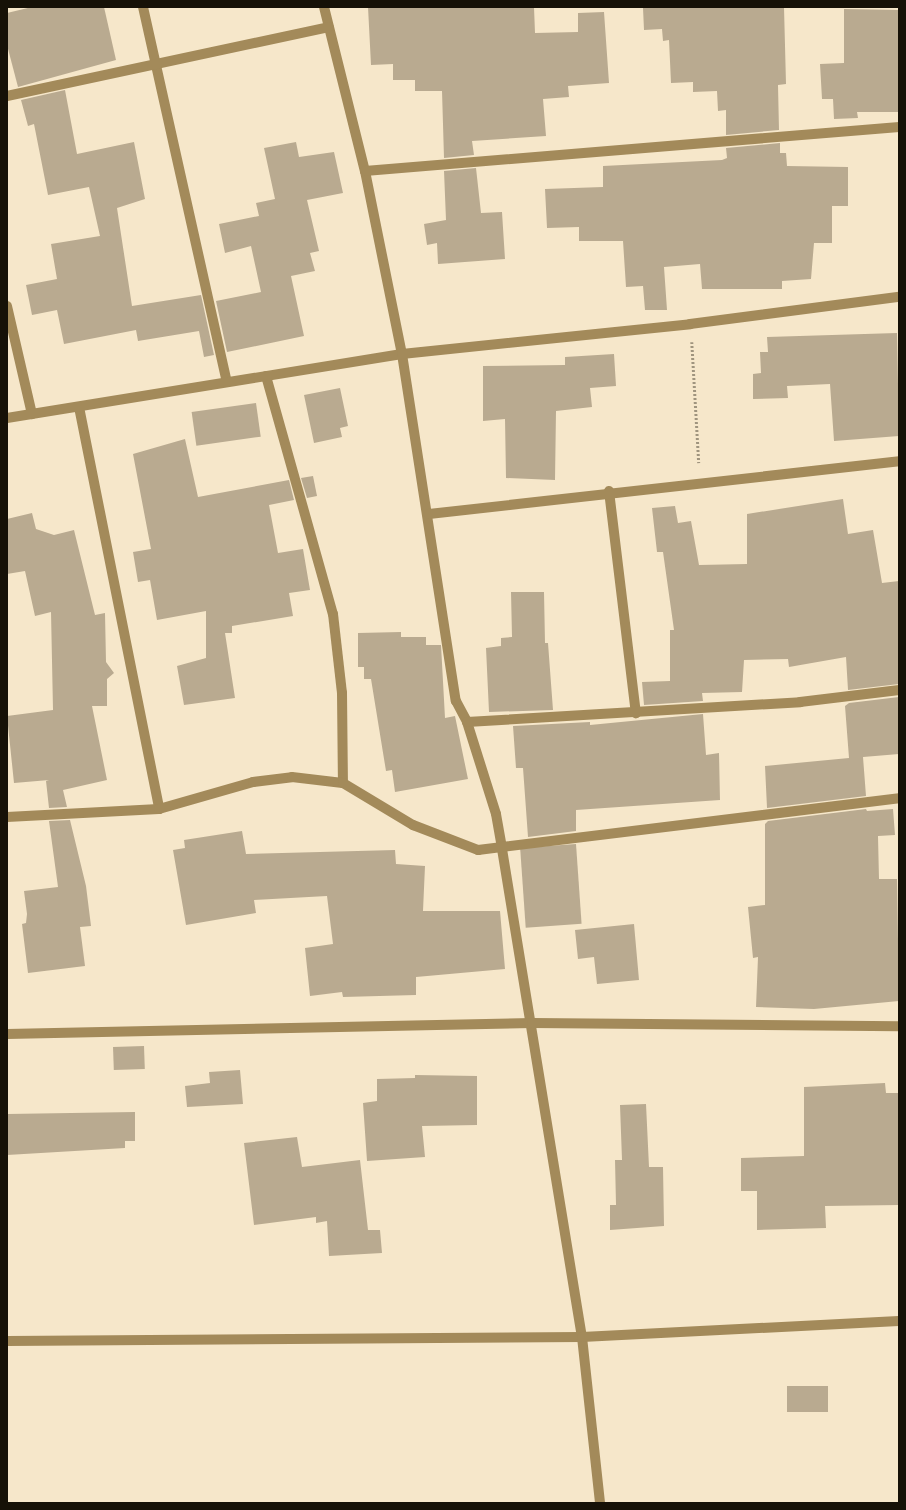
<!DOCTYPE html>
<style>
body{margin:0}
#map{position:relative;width:906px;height:1510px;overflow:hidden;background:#f6e7ca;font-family:Lora,serif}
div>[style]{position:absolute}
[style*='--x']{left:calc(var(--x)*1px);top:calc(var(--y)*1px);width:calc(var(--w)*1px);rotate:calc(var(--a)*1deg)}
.building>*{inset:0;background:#b9aa90;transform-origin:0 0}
.path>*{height:2.5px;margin-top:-1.25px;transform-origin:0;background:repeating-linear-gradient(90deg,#9f947e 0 2px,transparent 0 4px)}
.minor>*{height:10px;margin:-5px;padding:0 5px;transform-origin:5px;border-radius:5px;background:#a38a5a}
span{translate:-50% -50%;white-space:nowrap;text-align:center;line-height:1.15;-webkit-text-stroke:4px #fef5e4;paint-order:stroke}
.frame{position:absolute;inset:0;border:8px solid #161107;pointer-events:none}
</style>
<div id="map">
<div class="building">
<i style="clip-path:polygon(32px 7px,104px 7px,116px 60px,18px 87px,7px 45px,7px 13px)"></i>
<i style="clip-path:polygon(368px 7px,534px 7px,535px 33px,578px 32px,578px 13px,604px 12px,609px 83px,568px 86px,569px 97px,543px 99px,546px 136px,472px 141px,474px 155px,444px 158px,442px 91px,415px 91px,415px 80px,393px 80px,393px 64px,371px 65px)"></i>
<i style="clip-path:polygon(784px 7px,786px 84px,778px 85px,779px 130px,726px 135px,726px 110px,718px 111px,717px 91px,693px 92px,693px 82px,671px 83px,669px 40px,663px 41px,662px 29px,644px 30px,643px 8px)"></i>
<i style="clip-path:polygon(844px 9px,899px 10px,899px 112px,857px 112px,858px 118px,834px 119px,833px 99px,822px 99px,820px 64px,844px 63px)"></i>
<i style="clip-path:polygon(65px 90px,77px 154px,134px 142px,145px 199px,117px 208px,132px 306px,201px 295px,214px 355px,204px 357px,199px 331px,138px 341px,136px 330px,64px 344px,57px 310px,32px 315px,26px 285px,57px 279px,51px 244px,100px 236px,89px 187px,48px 195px,34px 124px,28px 126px,21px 100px)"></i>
<i style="clip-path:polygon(296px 142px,299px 157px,334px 152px,343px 193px,307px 200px,319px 251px,310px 253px,315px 271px,291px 276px,304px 336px,227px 352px,216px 301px,261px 292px,251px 246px,225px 253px,219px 224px,259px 216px,256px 203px,275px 199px,264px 148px)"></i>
<i style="clip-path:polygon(780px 143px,780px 153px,786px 153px,787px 166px,848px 167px,848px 206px,832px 206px,832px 243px,814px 243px,811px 279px,782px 281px,782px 289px,702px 289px,700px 264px,664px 267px,667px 310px,645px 310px,643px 286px,626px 287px,623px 241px,579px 241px,579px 227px,547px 228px,545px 189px,603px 187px,603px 166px,722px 160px,727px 158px,726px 148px)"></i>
<i style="clip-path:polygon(476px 168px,481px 213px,502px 212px,505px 259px,438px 264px,437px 243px,427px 245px,424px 224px,446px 220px,444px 171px)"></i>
<i style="clip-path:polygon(897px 333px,899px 436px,834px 441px,830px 384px,787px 386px,788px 398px,753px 399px,753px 374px,761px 373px,760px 352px,768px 352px,767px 337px)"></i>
<i style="clip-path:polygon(614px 354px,616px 386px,590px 388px,592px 407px,556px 411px,555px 480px,506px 478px,505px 419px,483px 421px,483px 366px,565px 365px,565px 357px)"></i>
<i style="clip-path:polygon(340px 388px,348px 426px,340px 428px,342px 437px,314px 443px,304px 395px)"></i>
<i style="left:256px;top:403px;width:34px;height:65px;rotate:82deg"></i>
<i style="clip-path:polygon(185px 439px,198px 497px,289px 480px,294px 500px,269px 505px,278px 553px,303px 549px,310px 590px,289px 593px,293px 616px,232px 626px,232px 633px,225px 633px,235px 698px,184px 705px,177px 666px,206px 658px,206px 611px,157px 620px,150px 580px,138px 582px,133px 552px,151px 549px,133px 454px)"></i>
<i style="clip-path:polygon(313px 476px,317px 496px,307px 498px,301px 478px)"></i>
<i style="clip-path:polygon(843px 499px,848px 534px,873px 530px,882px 583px,899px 581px,899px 684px,848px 690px,846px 657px,789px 667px,788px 659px,744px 660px,742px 692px,702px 693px,703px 701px,644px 705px,642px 682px,670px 681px,670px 630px,674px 630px,663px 552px,657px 552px,652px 508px,675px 506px,678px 523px,691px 521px,699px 565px,747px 564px,747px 514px)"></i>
<i style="clip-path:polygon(32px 513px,36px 529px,54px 535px,74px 530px,95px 615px,105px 613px,106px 662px,114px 673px,107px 679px,107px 706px,92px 706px,107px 780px,63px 790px,67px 807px,49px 808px,46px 781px,49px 780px,14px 783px,7px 716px,53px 710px,51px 612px,35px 616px,25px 571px,7px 574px,7px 519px)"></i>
<i style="clip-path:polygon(511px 592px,544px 592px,545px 643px,548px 643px,553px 710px,489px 712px,486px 648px,501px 646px,501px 638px,512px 637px)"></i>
<i style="clip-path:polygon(401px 632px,401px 637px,426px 637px,426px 645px,441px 645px,445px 718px,455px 716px,468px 779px,395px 792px,392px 770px,386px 771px,371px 679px,364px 679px,364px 667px,358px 667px,358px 633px)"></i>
<i style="clip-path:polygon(899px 697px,899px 754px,863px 757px,866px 796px,767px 808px,765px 766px,849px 758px,845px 706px,849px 703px)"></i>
<i style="clip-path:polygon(703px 714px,706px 755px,719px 753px,720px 800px,576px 810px,576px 831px,528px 837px,523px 768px,516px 768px,513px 726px,590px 722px,590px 725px)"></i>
<i style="clip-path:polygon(866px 809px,867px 811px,893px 809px,895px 835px,878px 836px,879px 879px,897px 879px,899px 1001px,814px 1009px,756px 1007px,758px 957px,753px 958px,748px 907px,765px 905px,765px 824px,768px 821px)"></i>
<i style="clip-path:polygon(70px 820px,86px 886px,91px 926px,80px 927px,85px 966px,28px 973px,22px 924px,26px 923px,27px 914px,24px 891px,58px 887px,49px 821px)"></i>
<i style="clip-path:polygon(242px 831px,246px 854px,395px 850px,396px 864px,425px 866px,423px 911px,500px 911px,505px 969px,416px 977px,416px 995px,343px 997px,342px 992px,310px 996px,305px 948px,333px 944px,327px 896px,254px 900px,256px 913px,186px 925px,173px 850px,185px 848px,184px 840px)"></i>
<i style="left:576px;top:844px;width:80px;height:56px;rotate:86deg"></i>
<i style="clip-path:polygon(634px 924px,639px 980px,597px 984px,594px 957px,578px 959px,575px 930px)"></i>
<i style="left:144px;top:1046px;width:23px;height:31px;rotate:88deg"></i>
<i style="clip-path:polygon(240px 1070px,243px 1104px,187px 1107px,185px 1086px,210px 1083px,209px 1072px)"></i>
<i style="clip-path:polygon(415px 1075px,477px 1076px,477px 1125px,422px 1126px,425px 1157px,367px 1161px,363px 1103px,377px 1101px,377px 1079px,415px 1078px)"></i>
<i style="clip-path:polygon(885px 1083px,886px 1093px,899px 1093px,899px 1205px,825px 1206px,826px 1228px,757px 1230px,757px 1191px,741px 1191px,741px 1158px,804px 1156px,804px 1087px)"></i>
<i style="clip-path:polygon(646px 1104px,649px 1167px,663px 1167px,664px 1226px,610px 1230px,610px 1205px,616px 1205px,615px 1160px,622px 1160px,620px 1105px)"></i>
<i style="clip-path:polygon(135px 1112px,135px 1141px,125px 1141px,125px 1148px,7px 1155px,7px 1114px)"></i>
<i style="clip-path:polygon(297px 1137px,302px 1167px,360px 1160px,368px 1230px,380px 1230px,382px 1253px,329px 1256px,327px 1221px,316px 1223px,316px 1217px,254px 1225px,244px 1143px)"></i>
<i style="left:828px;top:1386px;width:26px;height:41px;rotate:90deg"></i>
</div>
<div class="path">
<i style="--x:692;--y:342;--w:121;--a:86.7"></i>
</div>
<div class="minor">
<i style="--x:143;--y:7;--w:384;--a:77.4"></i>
<i style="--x:324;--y:7;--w:169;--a:76"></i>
<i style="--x:365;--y:171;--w:187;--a:78.6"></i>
<i style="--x:402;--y:354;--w:351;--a:81.2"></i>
<i style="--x:456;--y:701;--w:24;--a:62"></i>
<i style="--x:467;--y:722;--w:96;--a:72.5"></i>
<i style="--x:496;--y:814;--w:36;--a:80"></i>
<i style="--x:502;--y:849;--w:495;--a:80.7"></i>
<i style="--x:582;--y:1337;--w:167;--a:83.8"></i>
<i style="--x:7;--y:96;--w:329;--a:-12.1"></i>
<i style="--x:365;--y:171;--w:536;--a:-4.71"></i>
<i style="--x:7;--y:306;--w:111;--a:77"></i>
<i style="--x:266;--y:376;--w:247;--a:74.3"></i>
<i style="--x:333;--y:614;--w:80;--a:83.5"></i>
<i style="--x:342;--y:693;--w:90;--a:89.4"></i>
<i style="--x:79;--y:407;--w:410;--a:78.7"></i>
<i style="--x:7;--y:418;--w:400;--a:-9.2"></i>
<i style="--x:402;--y:354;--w:290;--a:-5.9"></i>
<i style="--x:690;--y:324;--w:211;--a:-7.4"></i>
<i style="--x:609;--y:491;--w:224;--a:83.1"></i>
<i style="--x:429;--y:514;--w:473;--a:-6.4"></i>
<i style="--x:467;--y:722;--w:334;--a:-3.4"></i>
<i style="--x:800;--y:702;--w:100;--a:-6.9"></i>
<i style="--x:7;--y:817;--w:152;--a:-3"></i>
<i style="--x:159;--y:809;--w:98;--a:-16"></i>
<i style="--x:253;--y:782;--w:39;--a:-7"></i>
<i style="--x:292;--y:777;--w:51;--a:6.7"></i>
<i style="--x:343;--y:783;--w:82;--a:31"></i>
<i style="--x:413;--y:825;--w:70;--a:21"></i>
<i style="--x:478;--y:850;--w:424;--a:-7"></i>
<i style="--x:7;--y:1034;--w:525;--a:-1.2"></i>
<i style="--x:532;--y:1023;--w:367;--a:0.5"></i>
<i style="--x:7;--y:1341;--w:575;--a:-0.4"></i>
<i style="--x:582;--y:1337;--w:317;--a:-2.9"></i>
</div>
<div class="frame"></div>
</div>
